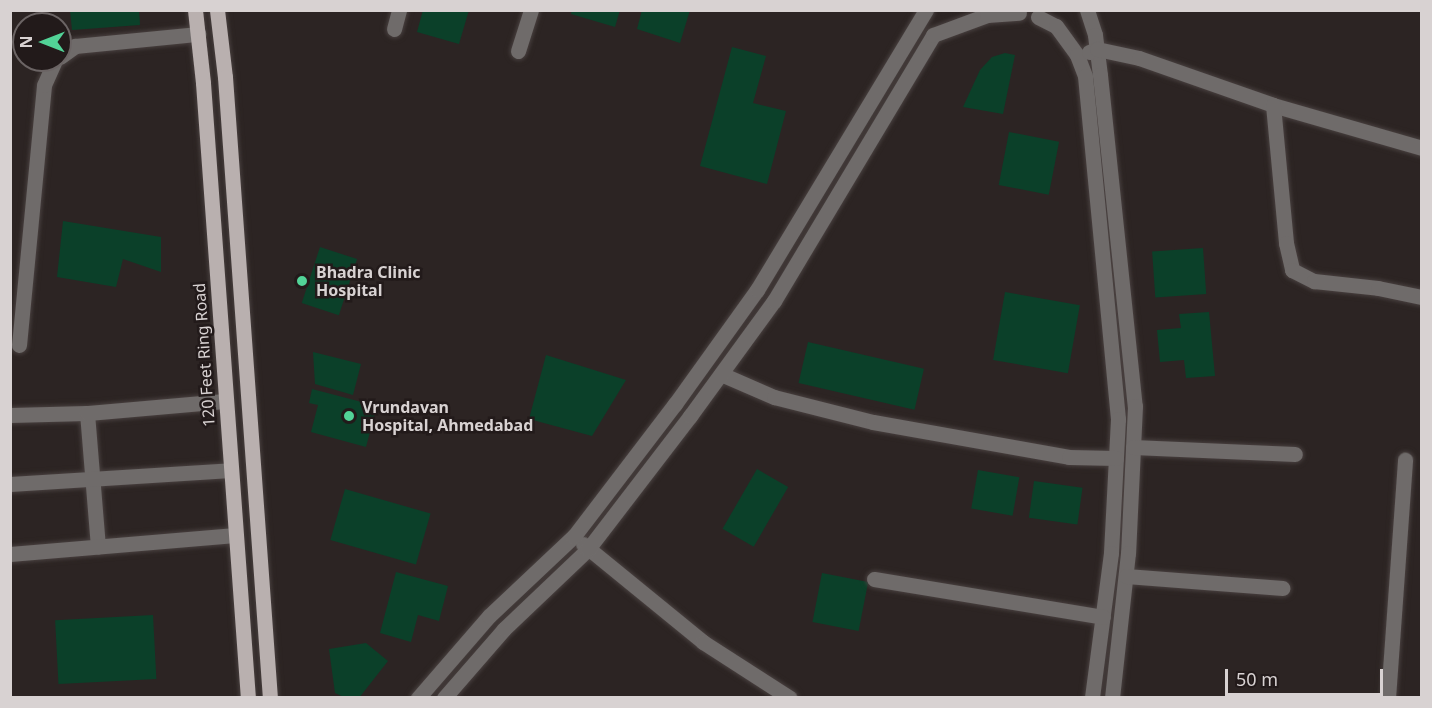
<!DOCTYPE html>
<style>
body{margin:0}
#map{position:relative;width:1432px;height:708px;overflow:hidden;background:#2c2423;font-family:"Noto Sans",sans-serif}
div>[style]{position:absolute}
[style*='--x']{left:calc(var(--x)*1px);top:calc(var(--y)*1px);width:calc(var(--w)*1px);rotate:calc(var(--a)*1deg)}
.building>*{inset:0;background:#0b4029;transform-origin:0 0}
.roads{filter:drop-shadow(0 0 2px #48403f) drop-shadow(0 0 2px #48403f)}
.minor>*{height:15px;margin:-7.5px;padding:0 7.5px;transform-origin:7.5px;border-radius:7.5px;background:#6f6b6a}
.major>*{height:15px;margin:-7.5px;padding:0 7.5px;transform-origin:7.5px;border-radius:7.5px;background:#b9b0af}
.dots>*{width:16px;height:16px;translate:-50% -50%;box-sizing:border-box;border:3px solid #221a1a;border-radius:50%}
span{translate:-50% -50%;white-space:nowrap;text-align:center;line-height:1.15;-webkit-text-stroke:5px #221a1a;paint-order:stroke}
.poi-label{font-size:16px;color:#d8d2d2;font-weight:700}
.left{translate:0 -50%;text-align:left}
.street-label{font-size:16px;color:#d8d2d2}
.frame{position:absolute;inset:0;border:12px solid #d8d2d2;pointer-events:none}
.north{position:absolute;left:12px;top:12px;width:60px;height:60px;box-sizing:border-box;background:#221a1a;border:2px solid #6b6464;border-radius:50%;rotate:270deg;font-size:16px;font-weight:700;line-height:24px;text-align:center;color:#d8d2d2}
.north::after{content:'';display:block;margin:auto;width:21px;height:27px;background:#52d397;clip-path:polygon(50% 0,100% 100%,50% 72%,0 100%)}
.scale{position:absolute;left:1225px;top:669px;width:158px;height:27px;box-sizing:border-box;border:3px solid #d8d2d2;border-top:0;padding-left:8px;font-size:18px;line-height:21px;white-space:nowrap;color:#d8d2d2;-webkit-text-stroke:4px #221a1a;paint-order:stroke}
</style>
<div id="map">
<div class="building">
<i style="clip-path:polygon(70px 10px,139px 10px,140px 25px,72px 30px)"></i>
<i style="clip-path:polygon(423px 10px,469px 10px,459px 44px,417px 32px)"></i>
<i style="clip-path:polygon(572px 10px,620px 10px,615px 27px,571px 14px)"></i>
<i style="clip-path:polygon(642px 10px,690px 10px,680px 43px,637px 29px)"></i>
<i style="clip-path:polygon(732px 47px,766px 56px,753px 103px,786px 111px,767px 184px,700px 166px)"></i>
<i style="clip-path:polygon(1005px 53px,1015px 55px,1003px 114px,963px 107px,980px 70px,992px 57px)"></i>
<i style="left:1009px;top:132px;width:51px;height:54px;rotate:11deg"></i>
<i style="clip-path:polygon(63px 221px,161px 237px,161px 272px,123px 259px,116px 287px,57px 277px)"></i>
<i style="left:320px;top:247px;width:39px;height:59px;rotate:18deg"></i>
<i style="left:1203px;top:248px;width:46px;height:51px;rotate:86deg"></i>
<i style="left:1005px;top:292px;width:76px;height:69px;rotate:10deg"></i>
<i style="clip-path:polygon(1209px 312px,1215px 376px,1186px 378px,1184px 360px,1160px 362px,1157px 330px,1181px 328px,1179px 314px)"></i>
<i style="left:808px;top:342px;width:119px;height:42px;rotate:13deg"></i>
<i style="clip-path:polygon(313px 352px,361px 364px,353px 395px,315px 384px)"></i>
<i style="clip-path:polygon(546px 355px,626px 380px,592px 436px,529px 419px)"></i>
<i style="clip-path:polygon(312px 389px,377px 406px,366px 447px,311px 432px,318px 405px,309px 403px)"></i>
<i style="left:757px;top:469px;width:36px;height:69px;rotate:30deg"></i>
<i style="left:978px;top:470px;width:42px;height:39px;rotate:10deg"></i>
<i style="left:1034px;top:481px;width:49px;height:37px;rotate:8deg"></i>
<i style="left:345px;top:489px;width:89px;height:53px;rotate:16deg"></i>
<i style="clip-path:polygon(396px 572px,448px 586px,439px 621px,418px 615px,411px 642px,380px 633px)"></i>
<i style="left:822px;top:573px;width:47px;height:50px;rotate:11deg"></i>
<i style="left:153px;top:615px;width:64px;height:98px;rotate:87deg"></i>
<i style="clip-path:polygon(366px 643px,388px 661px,359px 698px,346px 698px,335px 693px,329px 649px)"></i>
</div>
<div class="roads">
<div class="minor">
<i style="--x:1087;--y:10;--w:26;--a:72"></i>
<i style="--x:1095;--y:35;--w:40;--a:82.9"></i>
<i style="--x:1100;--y:75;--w:333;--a:84"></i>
<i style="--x:1135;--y:406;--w:147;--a:92.7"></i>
<i style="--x:1128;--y:553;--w:146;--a:96.3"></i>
<i style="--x:1038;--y:17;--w:20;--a:27"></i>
<i style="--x:1056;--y:26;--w:36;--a:54"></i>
<i style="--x:1077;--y:55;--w:22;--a:69"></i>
<i style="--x:1085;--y:76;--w:345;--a:84.5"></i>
<i style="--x:1118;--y:419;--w:134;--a:93"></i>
<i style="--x:1111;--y:553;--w:146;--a:97.5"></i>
<i style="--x:394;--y:29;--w:20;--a:-75"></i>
<i style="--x:518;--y:51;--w:43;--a:-72.4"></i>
<i style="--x:1089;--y:52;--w:9;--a:-21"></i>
<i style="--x:1097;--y:49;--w:43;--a:12.1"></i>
<i style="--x:1139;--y:58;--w:142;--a:19.3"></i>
<i style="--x:1273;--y:105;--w:155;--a:16.1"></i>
<i style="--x:60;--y:57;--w:19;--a:-36"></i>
<i style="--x:75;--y:46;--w:124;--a:-5.6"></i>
<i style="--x:1273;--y:105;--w:139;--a:84.6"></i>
<i style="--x:1286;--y:243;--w:28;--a:77"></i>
<i style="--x:1292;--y:270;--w:25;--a:27"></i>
<i style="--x:1314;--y:281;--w:64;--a:6.2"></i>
<i style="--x:1378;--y:288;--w:45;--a:11.6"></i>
<i style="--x:19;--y:345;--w:261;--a:-84.5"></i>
<i style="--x:44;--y:85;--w:27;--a:-66"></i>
<i style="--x:721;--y:374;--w:58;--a:23.5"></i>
<i style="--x:774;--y:397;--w:102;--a:14.2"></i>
<i style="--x:873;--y:422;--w:199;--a:10.1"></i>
<i style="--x:1069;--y:457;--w:47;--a:1.2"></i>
<i style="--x:87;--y:413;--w:134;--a:85.3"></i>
<i style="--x:10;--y:415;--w:77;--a:-1.5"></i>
<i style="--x:87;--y:413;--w:139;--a:-5"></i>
<i style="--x:1133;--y:447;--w:162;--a:2.5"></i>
<i style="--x:10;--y:484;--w:221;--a:-3.6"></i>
<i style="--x:583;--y:544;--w:155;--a:39.2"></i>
<i style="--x:703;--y:642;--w:103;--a:32.8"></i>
<i style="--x:10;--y:554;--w:226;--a:-4.8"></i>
<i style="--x:1126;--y:576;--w:157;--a:4.4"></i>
<i style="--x:874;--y:579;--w:232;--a:9.4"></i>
<i style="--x:418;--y:698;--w:108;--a:-49.1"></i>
<i style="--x:489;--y:616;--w:117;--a:-43.3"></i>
<i style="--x:574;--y:536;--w:166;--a:-52.6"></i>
<i style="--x:675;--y:404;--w:140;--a:-54.3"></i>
<i style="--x:757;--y:290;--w:327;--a:-58.9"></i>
<i style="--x:444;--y:698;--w:91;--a:-49"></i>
<i style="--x:504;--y:629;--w:116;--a:-43.6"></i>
<i style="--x:588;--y:549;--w:168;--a:-52.5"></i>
<i style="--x:690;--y:416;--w:142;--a:-53.9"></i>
<i style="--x:774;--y:301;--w:310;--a:-59.1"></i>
<i style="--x:933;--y:35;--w:58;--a:-20.3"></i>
<i style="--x:987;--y:15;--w:32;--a:-4"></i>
<i style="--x:1388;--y:698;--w:239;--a:-85.9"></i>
</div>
<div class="major">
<i style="--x:195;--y:10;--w:73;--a:83.7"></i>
<i style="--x:203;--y:83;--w:617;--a:85.82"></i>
<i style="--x:217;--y:10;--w:67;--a:83.2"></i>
<i style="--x:225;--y:77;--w:623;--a:85.86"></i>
</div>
</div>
<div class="dots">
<i style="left:302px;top:281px;background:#52d397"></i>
<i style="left:349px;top:416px;background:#52d397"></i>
</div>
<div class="poi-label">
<span class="left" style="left:316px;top:281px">Bhadra Clinic<br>Hospital</span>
<span class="left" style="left:362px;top:416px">Vrundavan<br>Hospital, Ahmedabad</span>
</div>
<div class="street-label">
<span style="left:204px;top:355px;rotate:-94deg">120 Feet Ring Road</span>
</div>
<div class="frame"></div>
<div class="north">N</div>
<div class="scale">50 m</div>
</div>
